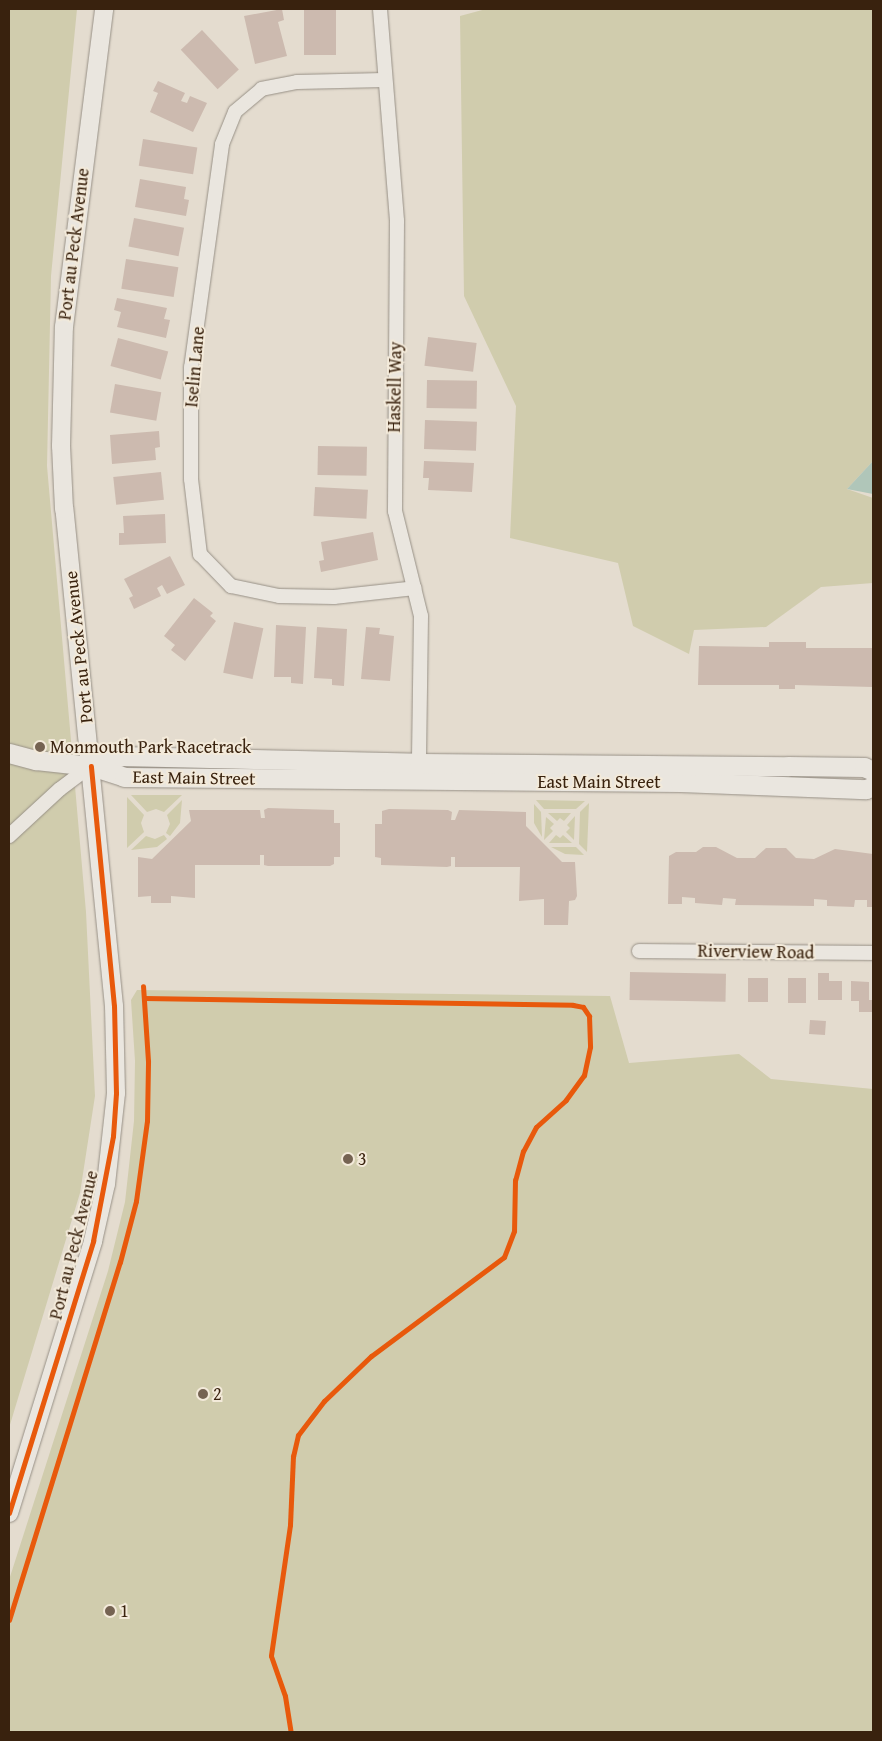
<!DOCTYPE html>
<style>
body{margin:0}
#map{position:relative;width:882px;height:1741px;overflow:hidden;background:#e4dccf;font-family:"Gentium Book Plus",serif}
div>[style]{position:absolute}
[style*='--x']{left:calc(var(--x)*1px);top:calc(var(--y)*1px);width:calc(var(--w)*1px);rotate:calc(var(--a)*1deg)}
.green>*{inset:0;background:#d0ccad}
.water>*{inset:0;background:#b0c6b9}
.building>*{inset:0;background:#ccbaaf;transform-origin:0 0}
.roads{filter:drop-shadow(0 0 1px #979086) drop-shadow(0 0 1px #979086)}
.minor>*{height:14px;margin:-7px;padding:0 7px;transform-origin:7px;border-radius:7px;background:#eae6df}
.tertiary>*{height:18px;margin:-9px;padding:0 9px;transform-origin:9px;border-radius:9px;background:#eae6df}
.secondary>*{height:19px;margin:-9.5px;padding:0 9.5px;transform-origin:9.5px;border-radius:9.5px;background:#eae6df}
.cycleway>*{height:5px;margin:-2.5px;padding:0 2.5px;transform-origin:2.5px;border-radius:2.5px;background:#e8590c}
.dots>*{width:14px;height:14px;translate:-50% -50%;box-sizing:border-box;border:2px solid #f3eada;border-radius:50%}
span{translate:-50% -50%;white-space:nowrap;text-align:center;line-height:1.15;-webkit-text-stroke:4px #f3eada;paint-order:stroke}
.street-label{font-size:18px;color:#39220e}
.poi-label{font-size:18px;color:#39220e}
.left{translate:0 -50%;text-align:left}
.frame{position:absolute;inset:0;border:10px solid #39220e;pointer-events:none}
</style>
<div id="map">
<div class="green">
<i style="clip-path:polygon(9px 9px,77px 9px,51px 276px,47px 466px,86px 912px,95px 1096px,80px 1193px,9px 1428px)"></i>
<i style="clip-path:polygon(486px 9px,873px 9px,873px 461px,847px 489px,873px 498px,873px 583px,821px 587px,766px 627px,694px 630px,689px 654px,633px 626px,618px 563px,510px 538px,516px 406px,464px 296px,460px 16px)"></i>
<i style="clip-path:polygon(131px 795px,182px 795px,164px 812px,156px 809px,147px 812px)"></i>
<i style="clip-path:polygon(127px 797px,144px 815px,141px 823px,144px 832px,127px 848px)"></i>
<i style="clip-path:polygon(182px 800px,180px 823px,170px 836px,166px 833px,170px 824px,167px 815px)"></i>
<i style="clip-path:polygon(536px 800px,585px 801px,576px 809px,544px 809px)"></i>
<i style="clip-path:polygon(589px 803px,587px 852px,579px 844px,580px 812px)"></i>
<i style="clip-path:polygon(534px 804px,541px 812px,542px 837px,534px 823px)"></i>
<i style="clip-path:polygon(548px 813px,571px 813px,564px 821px,560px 818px,557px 821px)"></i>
<i style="clip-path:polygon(575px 816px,574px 840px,566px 832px,570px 828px,567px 825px)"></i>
<i style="clip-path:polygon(546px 817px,554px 824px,550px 828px,553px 831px,544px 840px)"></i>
<i style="clip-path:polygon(164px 835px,167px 839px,157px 847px,131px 850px,146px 836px,155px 839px)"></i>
<i style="clip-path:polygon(556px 835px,560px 838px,563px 835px,572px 843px,549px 843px)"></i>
<i style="clip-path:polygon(551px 847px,576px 847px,584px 855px,565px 854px)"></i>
<i style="clip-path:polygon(137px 990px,610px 996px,629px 1063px,739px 1054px,771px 1079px,873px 1089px,873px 1732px,9px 1732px,9px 1580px,108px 1271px,125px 1202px,134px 1121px,135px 1061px,131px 1000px)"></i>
</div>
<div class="water">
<i style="clip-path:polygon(873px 461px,873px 494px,847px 489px)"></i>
</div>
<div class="building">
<i style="clip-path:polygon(282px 9px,284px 20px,278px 22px,287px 56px,255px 64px,244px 16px)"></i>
<i style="left:304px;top:9px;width:32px;height:46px"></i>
<i style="left:202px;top:30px;width:54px;height:29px;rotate:47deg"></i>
<i style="clip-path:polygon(158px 81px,185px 93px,181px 101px,187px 103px,190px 96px,207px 103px,193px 132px,150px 112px,158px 93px,153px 91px)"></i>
<i style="left:143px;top:139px;width:55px;height:27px;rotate:9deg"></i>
<i style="clip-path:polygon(140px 179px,186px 187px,184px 199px,189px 200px,186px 216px,135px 207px)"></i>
<i style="left:134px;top:218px;width:51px;height:29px;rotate:11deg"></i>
<i style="left:126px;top:259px;width:53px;height:30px;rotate:9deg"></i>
<i style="clip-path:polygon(117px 298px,167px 308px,164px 319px,170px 320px,166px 338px,117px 327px,121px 312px,114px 310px)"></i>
<i style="left:428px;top:337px;width:49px;height:29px;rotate:7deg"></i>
<i style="left:118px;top:338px;width:52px;height:29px;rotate:15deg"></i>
<i style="left:427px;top:380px;width:50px;height:28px;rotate:1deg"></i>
<i style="left:115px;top:384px;width:47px;height:29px;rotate:10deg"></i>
<i style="left:425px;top:420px;width:52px;height:29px;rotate:2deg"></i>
<i style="clip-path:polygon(159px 431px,160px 447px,155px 448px,156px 460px,112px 464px,110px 435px)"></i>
<i style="left:318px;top:446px;width:49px;height:29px;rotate:1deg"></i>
<i style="clip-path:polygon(424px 461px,474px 463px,472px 492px,428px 490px,429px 478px,423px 478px)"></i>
<i style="left:161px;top:472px;width:28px;height:48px;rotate:84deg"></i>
<i style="left:315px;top:487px;width:53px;height:29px;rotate:3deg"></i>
<i style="clip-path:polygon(165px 514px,166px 543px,119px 545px,119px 533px,124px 533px,123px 516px)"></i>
<i style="clip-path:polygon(373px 532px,378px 560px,321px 572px,319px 561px,324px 560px,321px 542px)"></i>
<i style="clip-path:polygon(170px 556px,185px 585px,167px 594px,162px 585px,157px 588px,161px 596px,134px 609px,129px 598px,133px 596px,124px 579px)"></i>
<i style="clip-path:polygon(194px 598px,213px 613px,210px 616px,216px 621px,185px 661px,171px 650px,175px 645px,164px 636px)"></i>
<i style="left:234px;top:622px;width:30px;height:52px;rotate:12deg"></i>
<i style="clip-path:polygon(276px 625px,306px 627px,303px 684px,291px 683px,291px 677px,274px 677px)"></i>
<i style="clip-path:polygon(317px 627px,347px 629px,344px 686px,332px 685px,332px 679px,314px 678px)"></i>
<i style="clip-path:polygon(366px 627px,380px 628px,379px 634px,394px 636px,390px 681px,361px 679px)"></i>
<i style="clip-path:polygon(769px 642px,806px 642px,806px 648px,873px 648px,873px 687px,795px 685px,795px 689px,779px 689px,779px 685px,698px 685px,699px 646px,769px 647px)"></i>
<i style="clip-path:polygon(268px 808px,334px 810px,334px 823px,340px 823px,340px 857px,334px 857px,334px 864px,330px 866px,268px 866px,264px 865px,264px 855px,260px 855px,260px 865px,195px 865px,195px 898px,171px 896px,171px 903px,151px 903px,151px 896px,138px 897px,138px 857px,152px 859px,191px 821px,189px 810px,260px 810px,261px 818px,265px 818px,264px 810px)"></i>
<i style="clip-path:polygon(389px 809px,448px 810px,452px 812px,451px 820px,455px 820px,459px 810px,526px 812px,526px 826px,562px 862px,575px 862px,577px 896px,575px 900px,569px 901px,568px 925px,544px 925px,544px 899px,519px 901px,520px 867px,455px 867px,455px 857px,451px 857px,451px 866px,447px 867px,381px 865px,381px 858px,375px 857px,375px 824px,382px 824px,382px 811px)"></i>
<i style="clip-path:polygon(703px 847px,716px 847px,737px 858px,755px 858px,766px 848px,786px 848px,796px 858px,814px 859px,835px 849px,873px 854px,873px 907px,867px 907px,867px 900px,855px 900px,854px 907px,827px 906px,827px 900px,814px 899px,814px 906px,735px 905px,736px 899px,723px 898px,722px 905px,695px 903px,695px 898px,682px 897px,682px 904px,668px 904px,669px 856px,676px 852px,696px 852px)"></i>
<i style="left:630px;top:972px;width:96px;height:28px;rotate:1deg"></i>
<i style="clip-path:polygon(818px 973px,829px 973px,829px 981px,842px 981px,842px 1000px,818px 1000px)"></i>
<i style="left:748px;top:978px;width:20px;height:24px"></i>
<i style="left:788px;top:978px;width:18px;height:25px"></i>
<i style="clip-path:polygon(851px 981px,869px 982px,869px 1000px,873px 1000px,873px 1012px,859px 1012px,859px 1001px,851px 1001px)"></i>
<i style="left:810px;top:1020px;width:16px;height:14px;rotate:4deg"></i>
</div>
<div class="roads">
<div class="minor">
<i style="--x:380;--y:9;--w:213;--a:85.4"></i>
<i style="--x:397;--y:221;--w:290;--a:90.4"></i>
<i style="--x:395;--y:511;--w:108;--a:76.1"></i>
<i style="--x:421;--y:616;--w:147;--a:90.8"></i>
<i style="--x:384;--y:80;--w:87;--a:178.7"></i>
<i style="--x:297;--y:82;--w:36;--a:169"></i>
<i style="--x:262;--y:89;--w:35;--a:140"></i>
<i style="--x:235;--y:112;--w:35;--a:112"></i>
<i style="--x:222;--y:145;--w:224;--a:97.9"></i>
<i style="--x:191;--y:367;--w:112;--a:90"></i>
<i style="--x:191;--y:479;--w:76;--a:83.2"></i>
<i style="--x:200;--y:554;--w:45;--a:45.9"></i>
<i style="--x:231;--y:586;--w:49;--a:11.8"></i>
<i style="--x:279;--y:596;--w:55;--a:1"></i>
<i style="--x:334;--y:597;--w:81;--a:-6.3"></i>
<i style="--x:9;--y:836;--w:69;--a:-42.7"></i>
<i style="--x:60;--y:789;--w:39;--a:-37"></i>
<i style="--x:639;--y:951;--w:234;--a:0.5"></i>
</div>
<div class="tertiary">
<i style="--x:9;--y:1513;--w:285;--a:-72.8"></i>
<i style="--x:93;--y:1241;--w:58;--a:-77.2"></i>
<i style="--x:106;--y:1184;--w:92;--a:-83.7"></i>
<i style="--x:116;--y:1093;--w:87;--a:-91.3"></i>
<i style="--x:114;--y:1006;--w:500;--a:-95.7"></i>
<i style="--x:64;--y:509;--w:63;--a:-92.7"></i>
<i style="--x:61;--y:446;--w:119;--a:-88.6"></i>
<i style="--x:64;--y:327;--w:321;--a:-82.8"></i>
</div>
<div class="secondary">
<i style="--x:9;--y:753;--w:28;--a:15"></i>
<i style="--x:36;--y:760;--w:55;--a:6.2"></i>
<i style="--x:91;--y:766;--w:35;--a:18"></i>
<i style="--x:124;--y:777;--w:556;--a:0.52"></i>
<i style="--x:680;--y:782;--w:186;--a:2.2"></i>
<i style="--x:866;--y:789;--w:8;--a:-23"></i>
<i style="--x:91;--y:766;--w:32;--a:-18"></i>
<i style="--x:121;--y:756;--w:298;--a:1.3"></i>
<i style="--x:419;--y:763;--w:369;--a:0.5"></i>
<i style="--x:788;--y:766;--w:76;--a:0.8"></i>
<i style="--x:864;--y:767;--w:10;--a:24"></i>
</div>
</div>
<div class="cycleway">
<i style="--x:144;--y:998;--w:429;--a:0.9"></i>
<i style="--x:573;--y:1005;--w:10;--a:11"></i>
<i style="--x:583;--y:1007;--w:11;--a:56"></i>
<i style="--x:589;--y:1016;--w:31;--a:88"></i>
<i style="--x:590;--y:1047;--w:29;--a:102"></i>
<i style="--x:584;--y:1075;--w:31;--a:126"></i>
<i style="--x:566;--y:1100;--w:40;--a:138"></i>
<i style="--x:536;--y:1127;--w:27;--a:118"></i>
<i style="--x:523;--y:1151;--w:30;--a:105"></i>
<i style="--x:515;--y:1180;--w:51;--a:91.1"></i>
<i style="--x:514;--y:1231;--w:28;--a:111"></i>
<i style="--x:504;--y:1257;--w:166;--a:143.3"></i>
<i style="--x:371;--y:1356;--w:65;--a:136.2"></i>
<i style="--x:324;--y:1401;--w:43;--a:127.4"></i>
<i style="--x:298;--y:1435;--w:22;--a:103"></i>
<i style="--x:293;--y:1456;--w:69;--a:92.5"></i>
<i style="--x:290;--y:1525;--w:132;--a:98.3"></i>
<i style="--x:271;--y:1656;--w:42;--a:70.7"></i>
<i style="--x:285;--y:1696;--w:36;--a:81"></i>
<i style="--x:9;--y:1513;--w:285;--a:-72.8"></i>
<i style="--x:93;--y:1241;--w:107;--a:-79.2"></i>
<i style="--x:113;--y:1136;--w:43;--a:-86"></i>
<i style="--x:116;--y:1093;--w:87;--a:-91.3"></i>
<i style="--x:114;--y:1006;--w:241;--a:-95.5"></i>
<i style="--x:9;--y:1620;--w:375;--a:-72.8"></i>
<i style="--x:120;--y:1262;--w:63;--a:-75.3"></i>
<i style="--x:136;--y:1201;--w:81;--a:-82.2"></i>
<i style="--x:147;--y:1121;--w:60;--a:-89"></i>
<i style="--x:148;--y:1061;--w:75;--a:-93.8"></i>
</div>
<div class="dots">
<i style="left:40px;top:747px;background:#756352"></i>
<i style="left:348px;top:1159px;background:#756352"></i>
<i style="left:203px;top:1394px;background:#756352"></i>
<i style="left:110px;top:1611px;background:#756352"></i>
</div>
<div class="street-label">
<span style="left:74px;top:244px;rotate:-83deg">Port au Peck Avenue</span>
<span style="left:195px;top:367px;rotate:-85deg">Iselin Lane</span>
<span style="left:395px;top:387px;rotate:-89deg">Haskell Way</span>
<span style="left:79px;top:647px;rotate:-96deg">Port au Peck Avenue</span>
<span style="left:194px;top:778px;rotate:1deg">East Main Street</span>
<span style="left:599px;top:782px">East Main Street</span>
<span style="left:756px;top:952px;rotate:1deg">Riverview Road</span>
<span style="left:74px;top:1245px;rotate:-76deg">Port au Peck Avenue</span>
</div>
<div class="poi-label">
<span class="left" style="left:50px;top:747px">Monmouth Park Racetrack</span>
<span class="left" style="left:358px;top:1159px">3</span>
<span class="left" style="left:213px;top:1394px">2</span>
<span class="left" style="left:120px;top:1611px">1</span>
</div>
<div class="frame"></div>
</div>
